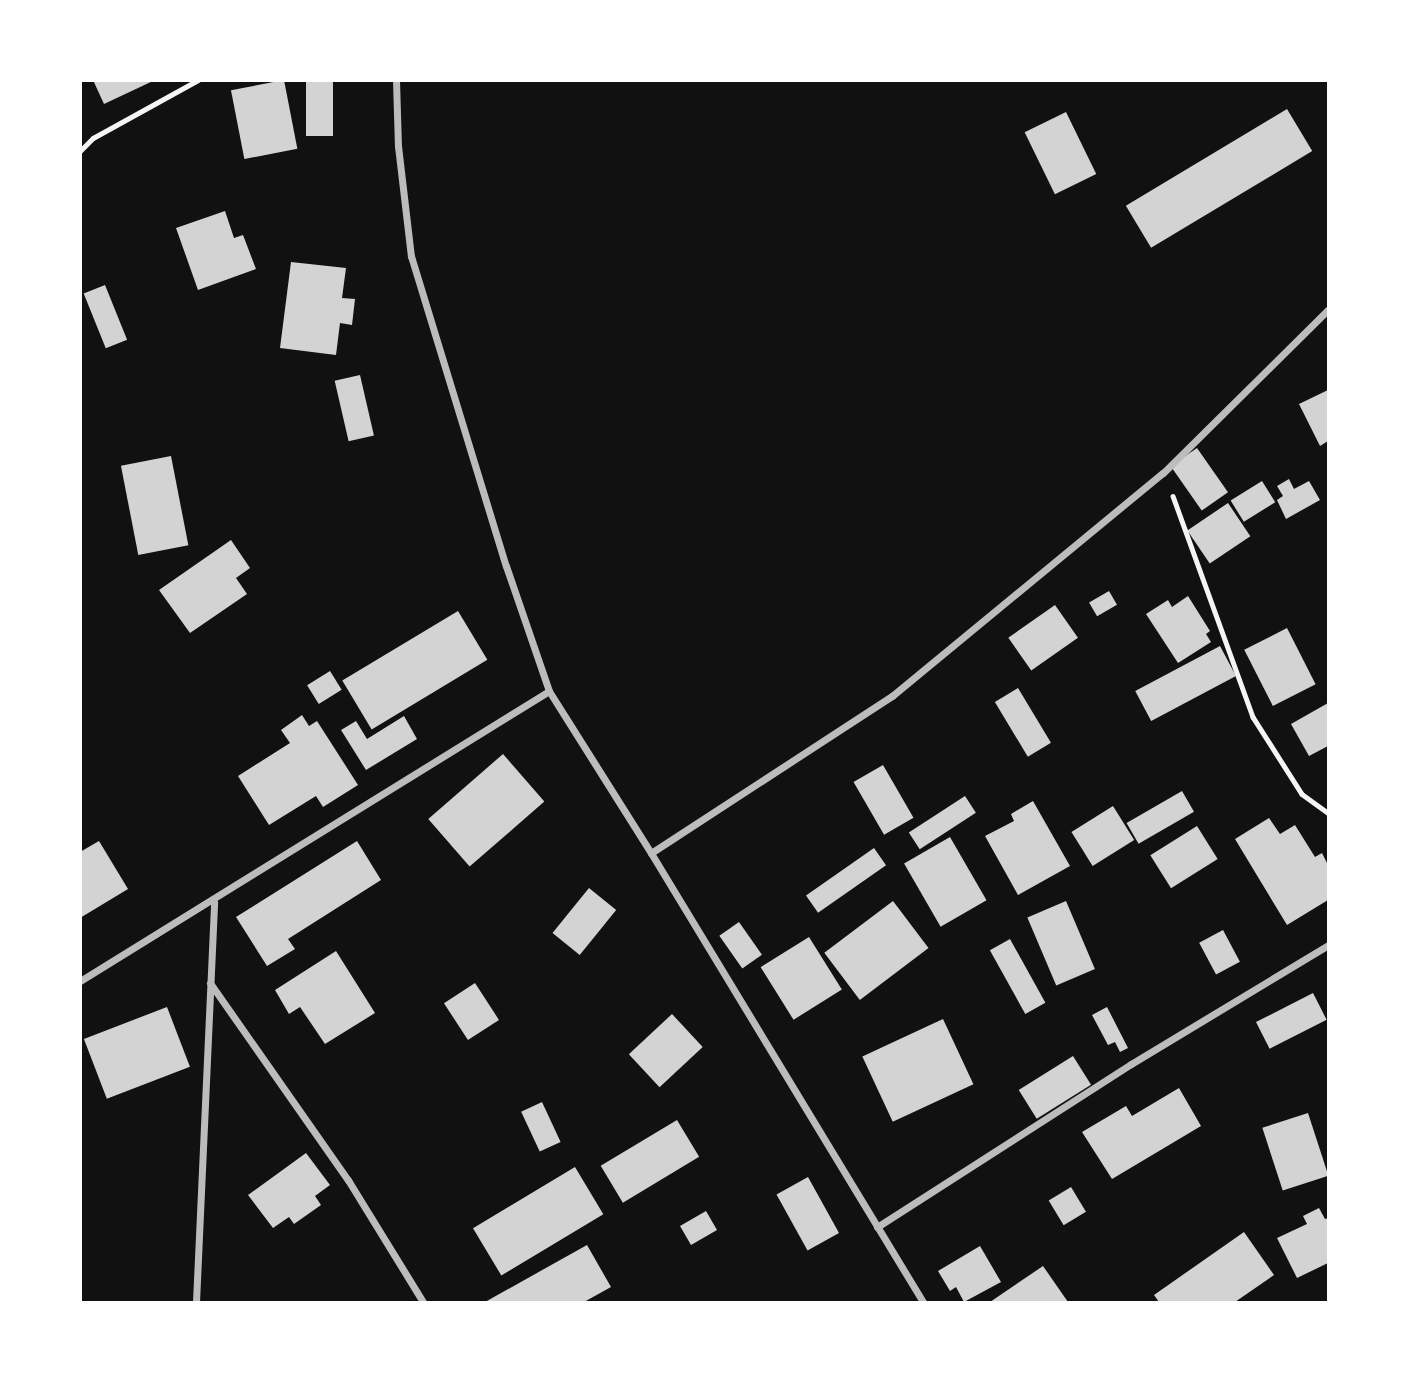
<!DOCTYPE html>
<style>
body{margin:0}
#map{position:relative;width:1409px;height:1383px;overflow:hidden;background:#111;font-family:"PT Sans",sans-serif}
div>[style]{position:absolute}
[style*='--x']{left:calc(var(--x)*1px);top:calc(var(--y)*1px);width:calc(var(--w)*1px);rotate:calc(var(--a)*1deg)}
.building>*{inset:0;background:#d3d3d3;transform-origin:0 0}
.path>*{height:4.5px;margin:-2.25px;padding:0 2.25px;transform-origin:2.25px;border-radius:2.25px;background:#f5f5f5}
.minor>*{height:7px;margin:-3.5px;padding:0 3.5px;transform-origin:3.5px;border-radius:3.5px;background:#bcbcbc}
span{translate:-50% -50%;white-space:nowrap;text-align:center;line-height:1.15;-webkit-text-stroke:5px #fff;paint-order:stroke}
.frame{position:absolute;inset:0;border:82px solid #fff;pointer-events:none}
</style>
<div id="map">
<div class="building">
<i style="clip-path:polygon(93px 80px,155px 80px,104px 104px)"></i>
<i style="left:284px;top:80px;width:70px;height:54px;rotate:79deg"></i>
<i style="left:306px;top:80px;width:27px;height:56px"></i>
<i style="left:1287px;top:109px;width:49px;height:188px;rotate:59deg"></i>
<i style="left:1066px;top:112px;width:69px;height:46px;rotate:64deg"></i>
<i style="clip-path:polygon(225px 211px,234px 238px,243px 235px,256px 269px,198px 290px,176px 228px)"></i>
<i style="clip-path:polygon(291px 262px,346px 268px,342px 298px,355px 299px,352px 325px,340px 323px,336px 355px,280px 348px)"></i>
<i style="left:105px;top:285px;width:59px;height:23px;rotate:68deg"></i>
<i style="left:360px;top:375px;width:62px;height:26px;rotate:77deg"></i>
<i style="clip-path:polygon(1328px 390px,1328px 441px,1320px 446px,1299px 404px)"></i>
<i style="left:1197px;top:448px;width:54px;height:32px;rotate:55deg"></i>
<i style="left:171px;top:456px;width:91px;height:51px;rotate:79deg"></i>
<i style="clip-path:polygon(1289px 479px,1294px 489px,1309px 481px,1320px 500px,1286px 519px,1277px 500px,1283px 496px,1277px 486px)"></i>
<i style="left:1262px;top:481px;width:25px;height:37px;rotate:58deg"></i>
<i style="left:1228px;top:503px;width:40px;height:49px;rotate:56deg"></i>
<i style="clip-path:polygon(231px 540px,250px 568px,236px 578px,247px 594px,190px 633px,159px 590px)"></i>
<i style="left:1109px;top:591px;width:16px;height:23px;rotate:60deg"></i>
<i style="clip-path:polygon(1188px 596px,1210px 631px,1206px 634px,1211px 642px,1178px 663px,1146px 614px,1168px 600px,1172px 607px)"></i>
<i style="left:1055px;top:605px;width:40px;height:57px;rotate:55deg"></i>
<i style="left:458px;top:611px;width:57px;height:135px;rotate:59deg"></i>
<i style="left:1287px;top:628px;width:63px;height:48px;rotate:63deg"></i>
<i style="left:1220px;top:646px;width:34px;height:96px;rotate:62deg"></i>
<i style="left:330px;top:671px;width:22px;height:27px;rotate:58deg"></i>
<i style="left:1018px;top:688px;width:64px;height:27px;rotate:59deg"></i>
<i style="clip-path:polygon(1328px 703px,1328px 746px,1309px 756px,1291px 724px)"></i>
<i style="clip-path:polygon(302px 715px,309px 726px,317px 721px,358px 785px,323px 807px,316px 796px,269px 825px,238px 776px,290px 743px,281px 730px)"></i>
<i style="clip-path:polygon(404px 716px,417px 739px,366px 770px,341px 730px,356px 721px,367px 739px)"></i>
<i style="left:503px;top:754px;width:63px;height:99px;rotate:49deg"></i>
<i style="left:883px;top:765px;width:61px;height:34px;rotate:60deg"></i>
<i style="left:1182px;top:791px;width:24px;height:64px;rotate:60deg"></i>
<i style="left:965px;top:796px;width:20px;height:67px;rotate:57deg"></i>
<i style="clip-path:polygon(1033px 801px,1070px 866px,1018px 895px,985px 836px,1014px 821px,1011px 814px)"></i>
<i style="left:1113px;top:806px;width:40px;height:49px;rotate:58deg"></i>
<i style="clip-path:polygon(1269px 818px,1280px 834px,1295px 825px,1315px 857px,1322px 853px,1328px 865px,1328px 900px,1287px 925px,1235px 839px)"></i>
<i style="left:1197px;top:826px;width:39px;height:55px;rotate:58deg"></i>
<i style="left:950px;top:837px;width:73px;height:53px;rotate:60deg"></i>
<i style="clip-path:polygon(99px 841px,128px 889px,80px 918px,80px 852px)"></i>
<i style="clip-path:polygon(357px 841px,381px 880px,288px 939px,295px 949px,267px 966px,236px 917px)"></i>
<i style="left:874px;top:848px;width:21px;height:83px;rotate:55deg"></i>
<i style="left:589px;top:888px;width:35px;height:58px;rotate:39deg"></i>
<i style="left:893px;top:901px;width:59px;height:86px;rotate:53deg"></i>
<i style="left:1066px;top:901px;width:74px;height:42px;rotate:67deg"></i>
<i style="left:739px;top:922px;width:40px;height:24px;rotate:55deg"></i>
<i style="left:1223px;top:930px;width:36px;height:27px;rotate:62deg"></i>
<i style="left:809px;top:937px;width:62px;height:57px;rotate:58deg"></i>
<i style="left:1010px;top:939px;width:73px;height:23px;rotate:61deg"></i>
<i style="clip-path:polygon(336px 951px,375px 1013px,325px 1044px,300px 1007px,289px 1014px,275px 990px)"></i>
<i style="left:475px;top:983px;width:44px;height:37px;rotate:57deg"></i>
<i style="left:1313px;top:993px;width:30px;height:64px;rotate:63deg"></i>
<i style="left:167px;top:1007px;width:64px;height:89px;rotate:69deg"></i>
<i style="clip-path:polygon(1107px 1007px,1128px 1048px,1120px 1052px,1115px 1042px,1108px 1045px,1092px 1015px)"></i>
<i style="left:672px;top:1014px;width:45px;height:59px;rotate:47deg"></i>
<i style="left:943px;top:1019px;width:72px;height:89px;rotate:65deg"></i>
<i style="left:1073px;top:1056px;width:34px;height:64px;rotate:58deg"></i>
<i style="clip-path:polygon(1179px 1088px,1201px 1126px,1112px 1179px,1082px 1132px,1126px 1106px,1132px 1116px)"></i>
<i style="left:542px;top:1102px;width:44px;height:23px;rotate:65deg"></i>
<i style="left:1308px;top:1113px;width:66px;height:48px;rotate:72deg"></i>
<i style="left:677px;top:1120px;width:43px;height:89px;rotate:59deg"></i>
<i style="clip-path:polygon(306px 1153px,330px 1185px,315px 1196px,321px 1205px,294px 1224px,289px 1217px,273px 1228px,248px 1195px)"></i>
<i style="left:575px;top:1167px;width:55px;height:119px;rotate:59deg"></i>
<i style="left:808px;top:1177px;width:64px;height:36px;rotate:61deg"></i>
<i style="left:1071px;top:1187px;width:29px;height:26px;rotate:59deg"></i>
<i style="clip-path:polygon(1319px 1208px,1325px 1219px,1328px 1218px,1328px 1263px,1297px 1278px,1277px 1238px,1307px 1224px,1303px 1216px)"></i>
<i style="left:706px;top:1211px;width:22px;height:30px;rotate:60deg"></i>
<i style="clip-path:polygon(1244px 1232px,1274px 1275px,1235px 1302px,1159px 1302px,1154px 1295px)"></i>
<i style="clip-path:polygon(587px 1245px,611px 1287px,584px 1302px,485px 1302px)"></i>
<i style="clip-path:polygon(980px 1246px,1001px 1282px,964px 1302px,956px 1287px,950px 1291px,938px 1271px)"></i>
<i style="clip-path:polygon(1043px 1266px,1068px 1302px,990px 1302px)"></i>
</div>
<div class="path">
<i style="--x:80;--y:151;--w:18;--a:-45"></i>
<i style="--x:93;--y:138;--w:120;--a:-28.9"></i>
<i style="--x:1173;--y:496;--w:235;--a:70.1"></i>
<i style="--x:1253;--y:717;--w:91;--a:57.5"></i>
<i style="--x:1302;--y:794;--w:32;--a:36"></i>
</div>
<div class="minor">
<i style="--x:396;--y:80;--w:66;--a:88.3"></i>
<i style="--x:398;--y:146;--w:111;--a:83.3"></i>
<i style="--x:411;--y:256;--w:324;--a:73"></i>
<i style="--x:506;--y:566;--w:132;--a:71"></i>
<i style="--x:549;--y:691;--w:191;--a:57.8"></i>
<i style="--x:651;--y:853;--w:288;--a:-33.1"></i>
<i style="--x:892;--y:696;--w:351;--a:-39.5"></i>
<i style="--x:1163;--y:473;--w:232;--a:-44.7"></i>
<i style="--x:651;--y:853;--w:525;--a:58.79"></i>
<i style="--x:80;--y:981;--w:551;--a:-31.73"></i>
<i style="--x:210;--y:983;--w:241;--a:55"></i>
<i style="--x:348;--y:1180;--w:143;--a:58.4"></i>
<i style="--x:877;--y:1227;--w:302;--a:-32.7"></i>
<i style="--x:1131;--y:1064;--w:230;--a:-31.1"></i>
<i style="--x:196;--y:1302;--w:400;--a:-87.4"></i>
</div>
<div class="frame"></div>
</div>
